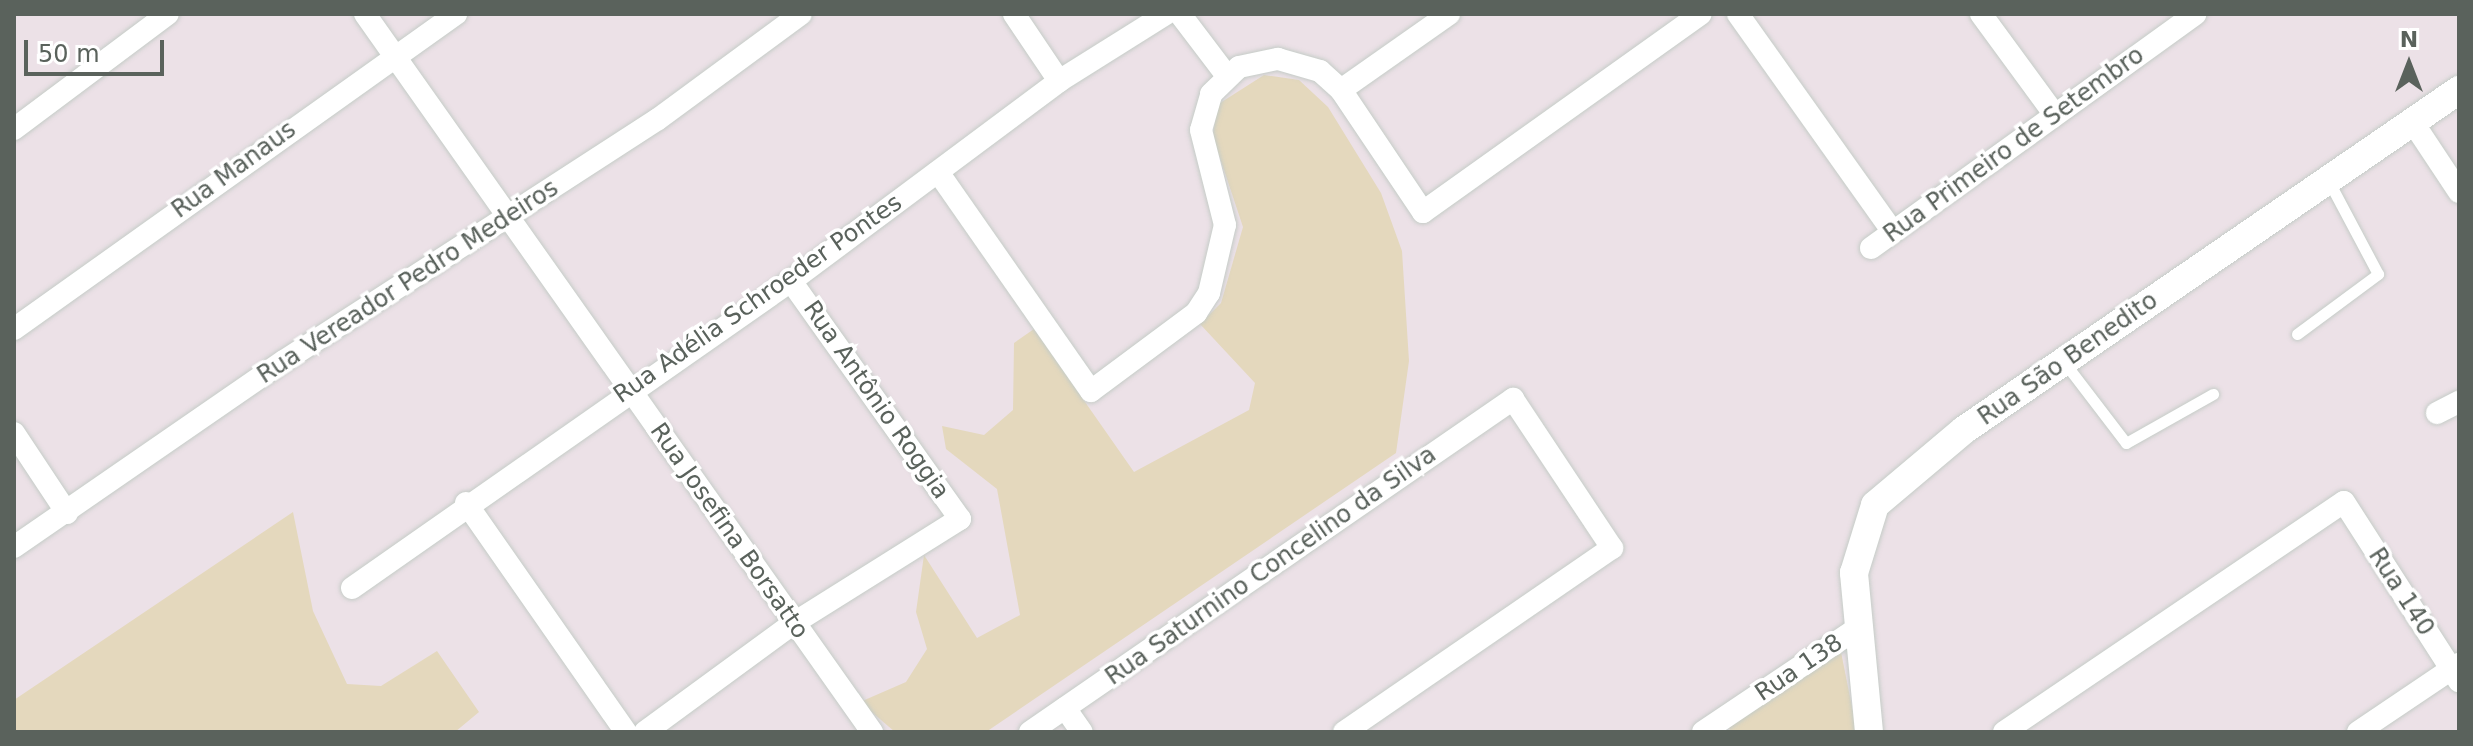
<!DOCTYPE html>
<meta charset="utf-8">
<style>
body{margin:0}
#map{position:relative;width:2473px;height:746px;overflow:hidden;background:#ece1e7;font-family:"DejaVu Sans",sans-serif}
div>[style]{position:absolute}
[style*='--x']{left:calc(var(--x)*1px);top:calc(var(--y)*1px);width:calc(var(--w)*1px);rotate:calc(var(--a)*1deg)}
.green>*{inset:0;background:#e4d8bd}
.roads{filter:drop-shadow(0 0 2px #c5ccc7) drop-shadow(0 0 2px #c5ccc7)}
.service>*{height:11px;margin:-5.5px;padding:0 5.5px;transform-origin:5.5px;border-radius:5.5px;background:#fff}
.minor>*{height:22px;margin:-11px;padding:0 11px;transform-origin:11px;border-radius:11px;background:#fff}
.tertiary>*{height:28px;margin:-14px;padding:0 14px;transform-origin:14px;border-radius:14px;background:#fff}
span{translate:-50% -50%;white-space:nowrap;text-align:center;line-height:1.15;-webkit-text-stroke:7px #fff;paint-order:stroke}
.street-label{font-size:24px;color:#5a625c}
.frame{position:absolute;inset:0;border:16px solid #5a625c;pointer-events:none}
.north{position:absolute;left:2369px;top:24px;width:80px;height:80px;-webkit-text-stroke:6px #fff;paint-order:stroke;rotate:0deg;font-size:22px;font-weight:700;line-height:32px;text-align:center;color:#5a625c}
.north::after{content:'';display:block;margin:auto;width:28px;height:36px;background:#5a625c;clip-path:polygon(50% 0,100% 100%,50% 72%,0 100%)}
.scale{position:absolute;left:24px;top:40px;width:140px;height:36px;box-sizing:border-box;border:4px solid #5a625c;border-top:0;padding-left:10px;font-size:24px;line-height:28px;white-space:nowrap;color:#5a625c;-webkit-text-stroke:6px #fff;paint-order:stroke}
</style>
<div id="map">
<div class="green">
<i style="clip-path:polygon(1264px 75px,1299px 80px,1328px 107px,1381px 193px,1402px 251px,1409px 361px,1396px 453px,986px 732px,895px 732px,860px 702px,906px 682px,927px 649px,916px 612px,924px 555px,977px 638px,1020px 615px,997px 489px,946px 449px,942px 426px,984px 435px,1013px 410px,1014px 343px,1034px 329px,1134px 472px,1249px 410px,1255px 383px,1200px 324px,1221px 303px,1243px 227px,1213px 137px,1217px 105px)"></i>
<i style="clip-path:polygon(293px 512px,313px 611px,347px 684px,381px 686px,437px 651px,479px 712px,455px 732px,14px 732px,14px 700px)"></i>
<i style="clip-path:polygon(1840px 647px,1857px 732px,1732px 732px,1725px 723px)"></i>
</div>
<div class="roads">
<div class="service">
<i style="--x:2297;--y:334;--w:101;--a:-36.5"></i>
<i style="--x:2378;--y:274;--w:106;--a:-118"></i>
<i style="--x:2064;--y:362;--w:102;--a:52.6"></i>
<i style="--x:2126;--y:443;--w:100;--a:-29.4"></i>
</div>
<div class="minor">
<i style="--x:365;--y:14;--w:879;--a:54.77"></i>
<i style="--x:1014;--y:14;--w:81;--a:56.1"></i>
<i style="--x:1180;--y:14;--w:78;--a:52.8"></i>
<i style="--x:1738;--y:14;--w:267;--a:54.6"></i>
<i style="--x:1981;--y:14;--w:125;--a:53.8"></i>
<i style="--x:1341;--y:90;--w:132;--a:-35.1"></i>
<i style="--x:2412;--y:121;--w:85;--a:56.5"></i>
<i style="--x:14;--y:129;--w:192;--a:-36.8"></i>
<i style="--x:938;--y:172;--w:267;--a:55.1"></i>
<i style="--x:1091;--y:391;--w:131;--a:-36.6"></i>
<i style="--x:1196;--y:313;--w:24;--a:-57"></i>
<i style="--x:1209;--y:293;--w:70;--a:-76.8"></i>
<i style="--x:1225;--y:225;--w:98;--a:-104.2"></i>
<i style="--x:1201;--y:130;--w:37;--a:-74"></i>
<i style="--x:1211;--y:94;--w:39;--a:-44"></i>
<i style="--x:1239;--y:67;--w:40;--a:-12"></i>
<i style="--x:1278;--y:59;--w:44;--a:15.9"></i>
<i style="--x:1320;--y:71;--w:28;--a:42"></i>
<i style="--x:1341;--y:90;--w:147;--a:56.1"></i>
<i style="--x:1423;--y:212;--w:341;--a:-35.5"></i>
<i style="--x:1871;--y:248;--w:400;--a:-35.8"></i>
<i style="--x:14;--y:329;--w:543;--a:-35.48"></i>
<i style="--x:2437;--y:413;--w:25;--a:-27"></i>
<i style="--x:14;--y:433;--w:96;--a:56.5"></i>
<i style="--x:466;--y:503;--w:279;--a:55.1"></i>
<i style="--x:14;--y:547;--w:328;--a:-34.6"></i>
<i style="--x:284;--y:361;--w:445;--a:-32.9"></i>
<i style="--x:658;--y:119;--w:177;--a:-36.3"></i>
<i style="--x:352;--y:588;--w:536;--a:-34.97"></i>
<i style="--x:791;--y:281;--w:334;--a:-36.7"></i>
<i style="--x:1059;--y:81;--w:126;--a:-32.1"></i>
<i style="--x:1065;--y:708;--w:29;--a:55"></i>
<i style="--x:645;--y:732;--w:185;--a:-36.2"></i>
<i style="--x:794;--y:623;--w:196;--a:-32.1"></i>
<i style="--x:960;--y:519;--w:292;--a:-125.4"></i>
<i style="--x:1030;--y:732;--w:587;--a:-34.58"></i>
<i style="--x:1513;--y:399;--w:179;--a:56.4"></i>
<i style="--x:1612;--y:548;--w:325;--a:145.5"></i>
<i style="--x:1703;--y:732;--w:183;--a:-33.9"></i>
<i style="--x:2004;--y:732;--w:410;--a:-34.1"></i>
<i style="--x:2344;--y:502;--w:213;--a:57.3"></i>
<i style="--x:2358;--y:732;--w:122;--a:-34"></i>
</div>
<div class="tertiary">
<i style="--x:1869;--y:732;--w:160;--a:-95.4"></i>
<i style="--x:1854;--y:573;--w:71;--a:-72.8"></i>
<i style="--x:1875;--y:505;--w:116;--a:-40.1"></i>
<i style="--x:1964;--y:430;--w:601;--a:-34.48"></i>
</div>
</div>
<div class="street-label">
<span style="left:2014px;top:145px;rotate:-36deg">Rua Primeiro de Setembro</span>
<span style="left:234px;top:170px;rotate:-36deg">Rua Manaus</span>
<span style="left:408px;top:282px;rotate:-33deg">Rua Vereador Pedro Medeiros</span>
<span style="left:758px;top:299px;rotate:-35deg">Rua Adélia Schroeder Pontes</span>
<span style="left:2068px;top:359px;rotate:-35deg">Rua São Benedito</span>
<span style="left:876px;top:400px;rotate:55deg">Rua Antônio Roggia</span>
<span style="left:729px;top:531px;rotate:55deg">Rua Josefina Borsatto</span>
<span style="left:1271px;top:566px;rotate:-35deg">Rua Saturnino Concelino da Silva</span>
<span style="left:2401px;top:592px;rotate:57deg">Rua 140</span>
<span style="left:1799px;top:668px;rotate:-34deg">Rua 138</span>
</div>
<div class="frame"></div>
<div class="north">N</div>
<div class="scale">50 m</div>
</div>
